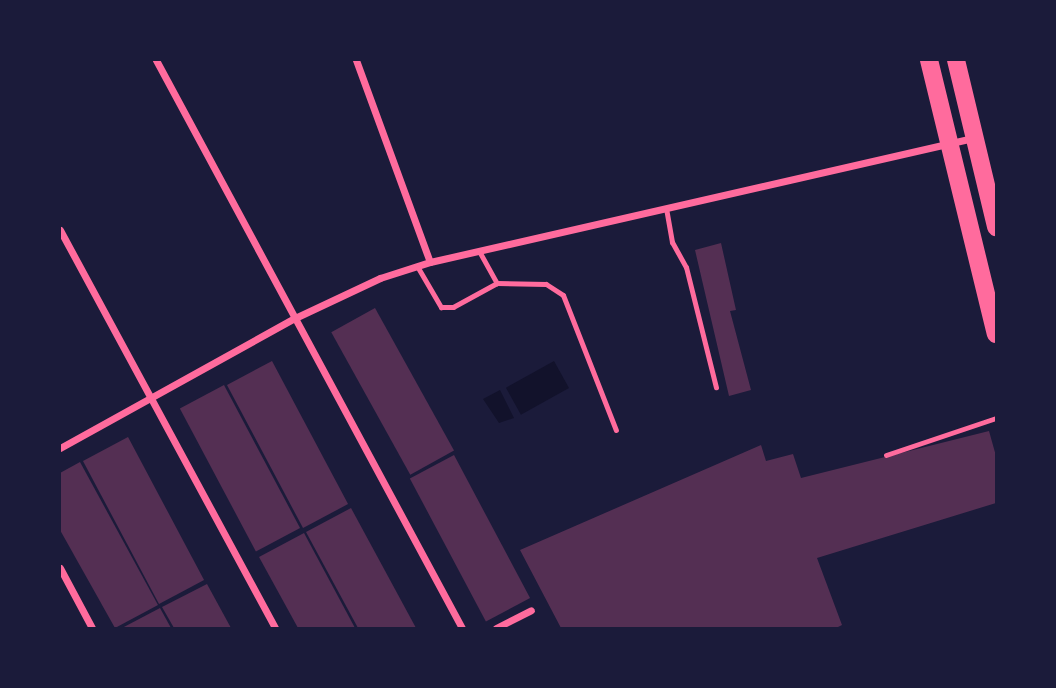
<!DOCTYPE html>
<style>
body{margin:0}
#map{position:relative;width:1056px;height:688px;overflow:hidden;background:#1b1b3a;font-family:"IBM Plex Sans",sans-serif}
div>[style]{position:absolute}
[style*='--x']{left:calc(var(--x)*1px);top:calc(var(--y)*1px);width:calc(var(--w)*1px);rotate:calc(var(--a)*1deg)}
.water>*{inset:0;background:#12122b;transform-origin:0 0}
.building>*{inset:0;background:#542f53;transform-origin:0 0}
.service>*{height:5px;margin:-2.5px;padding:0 2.5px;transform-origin:2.5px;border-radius:2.5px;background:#ff6b9d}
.minor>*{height:7px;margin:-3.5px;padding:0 3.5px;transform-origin:3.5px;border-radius:3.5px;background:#ff6b9d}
.primary>*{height:18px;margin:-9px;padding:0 9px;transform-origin:9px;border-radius:9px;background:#ff6b9d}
span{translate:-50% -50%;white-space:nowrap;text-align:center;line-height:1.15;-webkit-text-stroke:6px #1b1b3a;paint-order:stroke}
.frame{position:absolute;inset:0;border:61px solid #1b1b3a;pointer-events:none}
</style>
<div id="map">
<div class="water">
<i style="left:554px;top:361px;width:31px;height:55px;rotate:61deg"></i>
<i style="clip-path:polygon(500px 390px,514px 418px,499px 423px,483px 399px)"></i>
</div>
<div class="building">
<i style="clip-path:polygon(721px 243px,736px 310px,730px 311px,751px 390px,729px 396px,695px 250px)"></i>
<i style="left:375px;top:308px;width:163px;height:50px;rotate:61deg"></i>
<i style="left:272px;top:361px;width:162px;height:51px;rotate:62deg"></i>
<i style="left:224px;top:385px;width:162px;height:50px;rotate:62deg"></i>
<i style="clip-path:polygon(989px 431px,996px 456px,996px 503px,817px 558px,842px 625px,836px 628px,561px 628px,520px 550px,761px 445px,766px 461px,793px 454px,801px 478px)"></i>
<i style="left:128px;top:437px;width:162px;height:51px;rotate:62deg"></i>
<i style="left:454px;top:455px;width:162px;height:50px;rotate:62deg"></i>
<i style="clip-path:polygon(80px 462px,158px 605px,115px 628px,60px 530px,60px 473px)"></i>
<i style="clip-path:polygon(351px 508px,416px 628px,358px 628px,306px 532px)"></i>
<i style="clip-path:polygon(304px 533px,355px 628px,298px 628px,259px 557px)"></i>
<i style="clip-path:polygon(207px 584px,231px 628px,174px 628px,162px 607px)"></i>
<i style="clip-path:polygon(160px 608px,171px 628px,122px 628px)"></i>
</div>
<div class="service">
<i style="--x:666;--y:208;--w:35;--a:80"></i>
<i style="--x:672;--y:242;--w:29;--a:61"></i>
<i style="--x:686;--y:267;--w:124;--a:76"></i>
<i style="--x:479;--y:251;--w:37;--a:61"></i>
<i style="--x:497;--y:283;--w:49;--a:1.2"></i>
<i style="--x:546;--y:284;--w:20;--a:33"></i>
<i style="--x:563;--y:295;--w:145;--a:68.6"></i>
<i style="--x:417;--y:266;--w:48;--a:59.7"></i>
<i style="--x:441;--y:307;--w:12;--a:0"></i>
<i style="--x:453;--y:307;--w:50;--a:-28.6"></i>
<i style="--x:886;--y:455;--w:116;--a:-18.6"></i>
</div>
<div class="minor">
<i style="--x:156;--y:60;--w:645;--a:61.69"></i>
<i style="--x:356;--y:60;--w:215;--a:69.9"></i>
<i style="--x:60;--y:230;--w:452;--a:61.6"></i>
<i style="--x:60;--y:448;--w:269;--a:-29"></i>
<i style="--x:295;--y:318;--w:94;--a:-25.2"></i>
<i style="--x:380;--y:278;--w:52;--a:-17.7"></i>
<i style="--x:430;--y:262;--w:557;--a:-12.86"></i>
<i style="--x:60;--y:568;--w:68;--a:61.9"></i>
<i style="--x:496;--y:628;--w:39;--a:-27"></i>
</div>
<div class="primary">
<i style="--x:929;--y:60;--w:282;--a:76.3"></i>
<i style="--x:956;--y:60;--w:172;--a:76.5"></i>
</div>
<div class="frame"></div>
</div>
